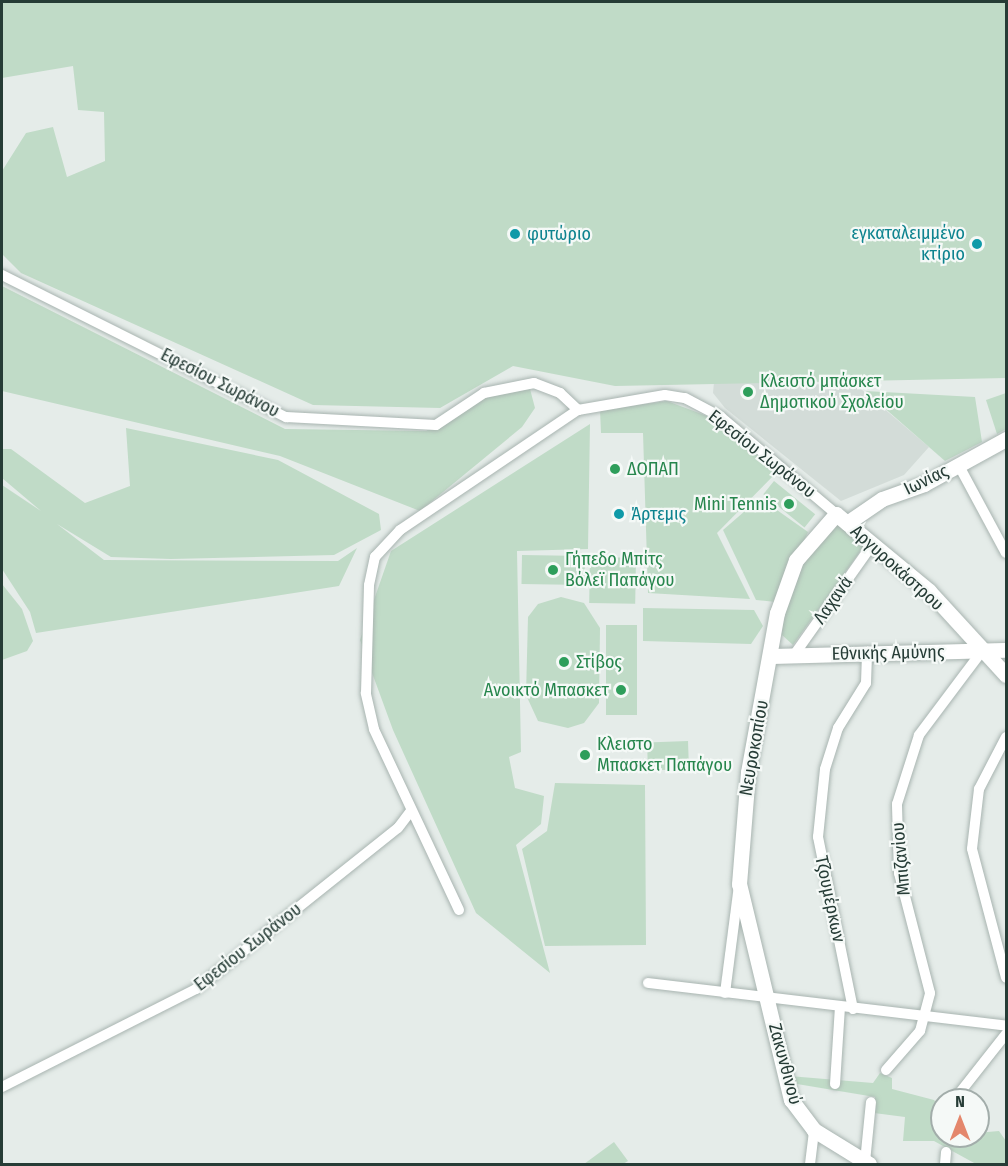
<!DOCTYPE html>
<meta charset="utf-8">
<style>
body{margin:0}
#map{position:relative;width:1008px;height:1166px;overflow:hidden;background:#e5ece9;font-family:"Fira Sans Condensed",sans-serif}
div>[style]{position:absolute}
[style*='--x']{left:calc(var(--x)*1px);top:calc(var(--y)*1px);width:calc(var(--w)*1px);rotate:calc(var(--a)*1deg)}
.built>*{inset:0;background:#d3dcd8}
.green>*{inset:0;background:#c0dbc7;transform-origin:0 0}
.roads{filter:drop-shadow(0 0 2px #a8b4b0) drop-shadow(0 0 2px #a8b4b0)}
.street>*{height:10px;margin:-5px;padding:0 5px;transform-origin:5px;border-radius:5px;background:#fff}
.secondary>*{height:15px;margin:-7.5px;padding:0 7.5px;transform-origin:7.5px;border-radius:7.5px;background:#fff}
.dots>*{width:16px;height:16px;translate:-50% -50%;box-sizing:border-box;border:3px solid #f5f9f7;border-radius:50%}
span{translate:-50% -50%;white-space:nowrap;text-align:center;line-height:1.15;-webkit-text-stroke:4.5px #f5f9f7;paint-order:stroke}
.culture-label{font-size:18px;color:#0d838f}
.left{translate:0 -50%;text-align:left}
.right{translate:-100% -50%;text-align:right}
.leisure-label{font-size:18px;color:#27864d}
.street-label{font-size:18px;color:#263c36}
.frame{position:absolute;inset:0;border:3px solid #263c36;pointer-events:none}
.north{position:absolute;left:930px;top:1088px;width:60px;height:60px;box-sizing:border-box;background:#f5f9f7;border:2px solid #a2adaa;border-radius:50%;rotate:0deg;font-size:16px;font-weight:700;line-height:24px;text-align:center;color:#263c36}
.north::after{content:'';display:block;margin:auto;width:21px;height:27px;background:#e4876c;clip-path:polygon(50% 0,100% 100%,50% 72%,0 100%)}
</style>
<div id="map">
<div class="built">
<i style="clip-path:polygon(714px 382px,848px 385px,861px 389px,929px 447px,904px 475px,841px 501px,725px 408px,713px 393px)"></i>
</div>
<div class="green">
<i style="clip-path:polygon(2px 2px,1006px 2px,1006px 378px,615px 386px,513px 366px,440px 408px,313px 405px,21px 273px,2px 254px,2px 171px,26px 133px,53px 127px,67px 177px,105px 161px,104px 112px,78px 110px,73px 66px,2px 78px)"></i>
<i style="clip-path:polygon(2px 286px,285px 429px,426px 431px,484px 393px,530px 389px,535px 408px,522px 427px,420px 511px,280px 456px,2px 391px)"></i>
<i style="clip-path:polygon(865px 391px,975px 397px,982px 442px,945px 461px)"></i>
<i style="clip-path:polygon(1006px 393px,1006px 429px,997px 434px,986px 400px)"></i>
<i style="clip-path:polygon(667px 401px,715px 419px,779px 470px,717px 533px,750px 599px,648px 593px,643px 433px,601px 433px,600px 410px)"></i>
<i style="clip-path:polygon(590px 424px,588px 549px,517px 551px,521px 752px,509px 757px,515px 788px,544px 796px,541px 824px,516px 845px,550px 973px,476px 913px,393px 730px,360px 640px,391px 551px)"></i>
<i style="clip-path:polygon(126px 428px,278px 460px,379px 514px,381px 530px,334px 555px,171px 559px,111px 557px,57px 524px,104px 560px,338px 561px,357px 548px,339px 586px,36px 633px,30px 612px,2px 569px,2px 485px,41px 511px,2px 478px,2px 449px,11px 449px,85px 503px,130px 486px)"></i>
<i style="left:774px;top:481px;width:53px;height:17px;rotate:39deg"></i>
<i style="clip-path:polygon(760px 498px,808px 532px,776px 602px,756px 600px,723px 530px)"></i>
<i style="clip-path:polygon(839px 523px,864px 546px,793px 645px,781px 634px,791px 585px,808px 552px)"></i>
<i style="left:522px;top:555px;width:63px;height:29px;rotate:1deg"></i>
<i style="left:590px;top:557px;width:46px;height:46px;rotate:1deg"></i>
<i style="clip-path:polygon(2px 584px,22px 609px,33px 641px,27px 651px,2px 660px)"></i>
<i style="clip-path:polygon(561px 597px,584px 603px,600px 628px,599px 703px,584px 723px,568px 728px,538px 721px,526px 695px,528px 617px,538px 604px)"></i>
<i style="clip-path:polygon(643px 608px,754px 610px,763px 626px,751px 644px,643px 641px)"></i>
<i style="left:606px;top:625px;width:31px;height:90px"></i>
<i style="left:688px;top:741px;width:28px;height:41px;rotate:88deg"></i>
<i style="clip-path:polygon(555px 783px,645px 785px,646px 945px,545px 946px,522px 849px,547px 831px)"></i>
<i style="clip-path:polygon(880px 1073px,892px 1078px,892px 1089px,934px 1100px,942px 1109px,942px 1136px,999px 1131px,1006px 1141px,1006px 1164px,976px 1164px,934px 1141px,903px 1141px,905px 1117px,874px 1113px,875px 1097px,791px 1083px,789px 1076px,873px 1083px)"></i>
<i style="clip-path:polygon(614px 1142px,628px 1161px,623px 1164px,584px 1164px)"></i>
</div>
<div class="roads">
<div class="street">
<i style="--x:2;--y:275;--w:318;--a:26.6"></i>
<i style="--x:286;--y:417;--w:150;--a:3.1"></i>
<i style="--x:436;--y:425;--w:58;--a:-33.7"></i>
<i style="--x:484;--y:393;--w:51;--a:-11.3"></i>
<i style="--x:534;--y:383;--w:28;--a:21"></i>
<i style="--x:560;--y:393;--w:25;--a:43"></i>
<i style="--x:958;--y:464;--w:101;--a:61.7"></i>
<i style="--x:794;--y:655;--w:135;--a:-54.7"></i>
<i style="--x:1006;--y:737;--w:59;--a:117.4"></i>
<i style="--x:979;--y:789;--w:60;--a:96.7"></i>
<i style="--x:972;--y:849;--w:133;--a:75.2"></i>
<i style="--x:459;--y:910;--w:200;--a:-115.2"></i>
<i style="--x:374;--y:729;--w:37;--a:-103"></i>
<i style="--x:366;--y:693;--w:108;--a:-88.4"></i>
<i style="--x:369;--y:585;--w:29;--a:-78"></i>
<i style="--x:375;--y:557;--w:37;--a:-47"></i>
<i style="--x:400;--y:530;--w:215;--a:-34"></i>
<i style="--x:578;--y:410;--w:88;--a:-9.8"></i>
<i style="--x:665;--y:395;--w:20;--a:9"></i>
<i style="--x:685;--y:398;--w:41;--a:27.8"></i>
<i style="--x:721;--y:417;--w:150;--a:40.1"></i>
<i style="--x:648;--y:983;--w:361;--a:6.8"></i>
<i style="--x:725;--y:993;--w:101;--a:-82.6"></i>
<i style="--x:853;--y:1009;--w:176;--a:-101.5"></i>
<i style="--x:818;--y:837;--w:68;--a:-84.1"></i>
<i style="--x:825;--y:769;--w:43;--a:-72.4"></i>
<i style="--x:838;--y:728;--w:53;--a:-58.1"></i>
<i style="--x:866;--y:683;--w:29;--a:-88"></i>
<i style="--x:886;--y:1070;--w:52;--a:-48.9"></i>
<i style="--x:920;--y:1031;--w:39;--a:-75"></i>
<i style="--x:930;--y:993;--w:124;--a:-104.5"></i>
<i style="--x:899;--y:873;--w:69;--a:-91.7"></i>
<i style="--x:897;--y:804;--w:72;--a:-72.3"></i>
<i style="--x:919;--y:735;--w:105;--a:-53.1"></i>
<i style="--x:835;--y:1084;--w:77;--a:-86.3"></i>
<i style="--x:2;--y:1087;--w:217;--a:-26.8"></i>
<i style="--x:196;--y:989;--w:258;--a:-38.6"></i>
<i style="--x:398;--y:828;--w:21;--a:-53"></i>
<i style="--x:954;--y:1100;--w:84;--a:-51.8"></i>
<i style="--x:865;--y:1162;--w:60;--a:-84.3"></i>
<i style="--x:810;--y:1164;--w:34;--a:-83"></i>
<i style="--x:945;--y:1164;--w:12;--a:-85"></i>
</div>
<div class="secondary">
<i style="--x:847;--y:523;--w:42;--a:-34.4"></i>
<i style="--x:882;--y:499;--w:45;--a:-19.7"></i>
<i style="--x:924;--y:484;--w:94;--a:-28.8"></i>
<i style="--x:770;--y:656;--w:236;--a:-1.5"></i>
<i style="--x:869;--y:1164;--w:65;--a:-148.3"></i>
<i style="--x:814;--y:1130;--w:38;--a:-127"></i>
<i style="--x:791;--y:1100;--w:222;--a:-103.5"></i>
<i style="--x:739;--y:884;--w:112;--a:-85.4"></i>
<i style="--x:748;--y:772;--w:162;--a:-79.7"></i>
<i style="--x:777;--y:613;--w:56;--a:-70.3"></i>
<i style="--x:796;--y:560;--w:61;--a:-49"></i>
<i style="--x:836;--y:514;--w:121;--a:39.6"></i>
<i style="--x:929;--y:591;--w:114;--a:47.5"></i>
</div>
</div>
<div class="dots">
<i style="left:515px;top:234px;background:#0f9aa8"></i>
<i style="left:977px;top:244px;background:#0f9aa8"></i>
<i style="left:748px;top:392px;background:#2e9e5b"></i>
<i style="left:615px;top:469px;background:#2e9e5b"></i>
<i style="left:789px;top:504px;background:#2e9e5b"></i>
<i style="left:619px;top:514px;background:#0f9aa8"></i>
<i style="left:553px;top:570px;background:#2e9e5b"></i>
<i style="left:564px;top:662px;background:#2e9e5b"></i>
<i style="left:621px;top:690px;background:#2e9e5b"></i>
<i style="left:585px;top:755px;background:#2e9e5b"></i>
</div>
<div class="culture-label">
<span class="left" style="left:527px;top:234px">φυτώριο</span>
<span class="right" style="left:965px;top:244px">εγκαταλειμμένο<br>κτίριο</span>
<span class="left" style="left:631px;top:514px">Άρτεμις</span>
</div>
<div class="leisure-label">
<span class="left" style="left:760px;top:392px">Κλειστό μπάσκετ<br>Δημοτικού Σχολείου</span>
<span class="left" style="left:627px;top:469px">ΔΟΠΑΠ</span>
<span class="right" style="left:777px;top:504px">Mini Tennis</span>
<span class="left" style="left:565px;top:570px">Γήπεδο Μπίτς<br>Βόλεϊ Παπάγου</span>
<span class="left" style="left:576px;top:662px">Στίβος</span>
<span class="right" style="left:609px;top:690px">Ανοικτό Μπασκετ</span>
<span class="left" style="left:597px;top:755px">Κλειστο<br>Μπασκετ Παπάγου</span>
</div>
<div class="street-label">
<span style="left:220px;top:383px;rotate:27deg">Εφεσίου Σωράνου</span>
<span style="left:762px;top:454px;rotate:38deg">Εφεσίου Σωράνου</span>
<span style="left:926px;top:480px;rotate:-26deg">Ιωνίας</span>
<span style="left:897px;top:568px;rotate:42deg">Αργυροκάστρου</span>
<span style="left:833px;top:600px;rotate:-55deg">Λαχανά</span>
<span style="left:888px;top:653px;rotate:-1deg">Εθνικής Αμύνης</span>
<span style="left:754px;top:748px;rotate:-80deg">Νευροκοπίου</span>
<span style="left:901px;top:859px;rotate:-95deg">Μπιζανίου</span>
<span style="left:830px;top:899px;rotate:78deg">Τζουμέρκων</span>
<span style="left:248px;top:947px;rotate:-38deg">Εφεσίου Σωράνου</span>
<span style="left:785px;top:1064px;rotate:75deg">Ζακυνθινού</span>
</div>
<div class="frame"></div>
<div class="north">N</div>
</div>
